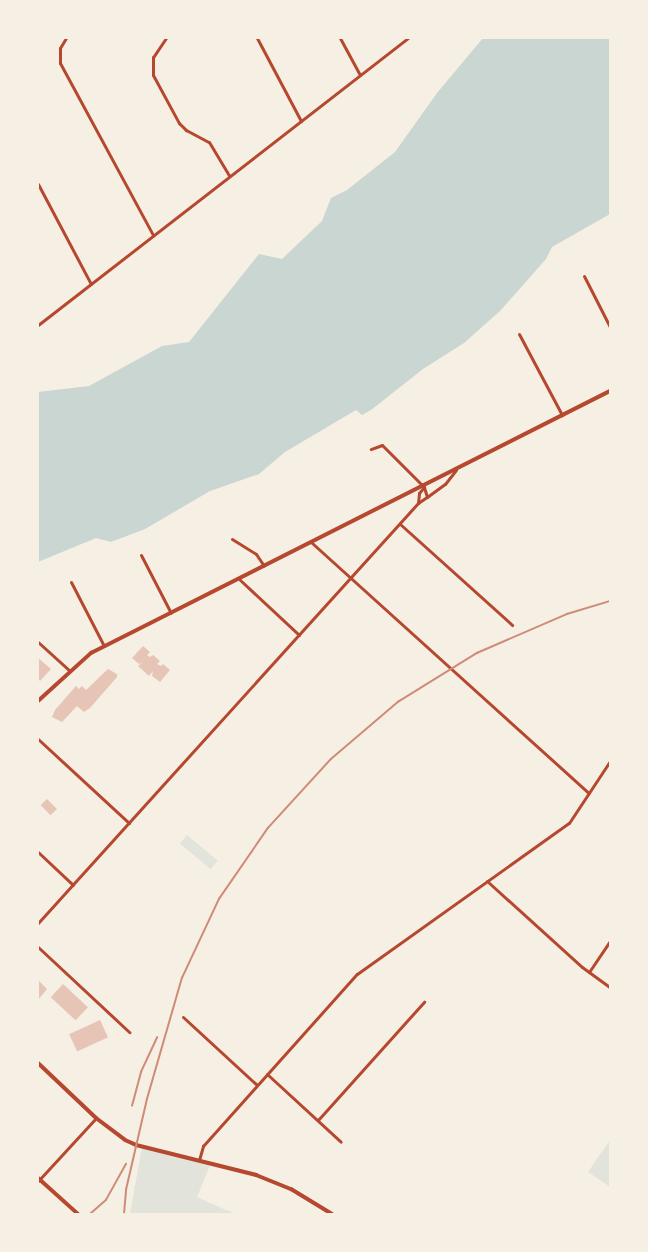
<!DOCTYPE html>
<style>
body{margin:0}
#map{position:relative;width:648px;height:1252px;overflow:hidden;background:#f6efe4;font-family:Spectral,serif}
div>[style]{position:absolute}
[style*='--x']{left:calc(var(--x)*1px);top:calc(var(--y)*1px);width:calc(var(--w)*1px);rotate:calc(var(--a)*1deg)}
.green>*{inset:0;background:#e2e4dc;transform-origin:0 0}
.water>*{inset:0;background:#c9d6d2}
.building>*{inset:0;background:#e6c5b7;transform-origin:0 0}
.minor>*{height:3px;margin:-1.5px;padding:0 1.5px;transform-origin:1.5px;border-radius:1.5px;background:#b5482f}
.tertiary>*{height:4px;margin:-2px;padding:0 2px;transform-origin:2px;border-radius:2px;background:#b5482f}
.secondary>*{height:4px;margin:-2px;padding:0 2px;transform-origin:2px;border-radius:2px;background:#b5482f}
.rail>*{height:1.5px;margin:-0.75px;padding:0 0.75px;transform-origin:0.75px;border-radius:0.75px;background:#cf8b77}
span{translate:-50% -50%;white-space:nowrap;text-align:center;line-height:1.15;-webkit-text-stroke:5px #f6efe4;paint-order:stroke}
.frame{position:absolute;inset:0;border:39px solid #f6efe4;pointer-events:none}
</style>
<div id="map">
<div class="green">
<i style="left:187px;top:835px;width:40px;height:11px;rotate:40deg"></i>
<i style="clip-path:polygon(610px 1140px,610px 1187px,588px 1172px)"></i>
<i style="clip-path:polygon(142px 1147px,211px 1163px,197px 1197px,235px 1214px,130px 1214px)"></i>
</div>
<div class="water">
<i style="clip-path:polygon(483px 38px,610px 38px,610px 214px,552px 247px,546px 259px,500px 311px,464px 343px,423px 369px,371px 410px,362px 415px,356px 410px,285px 452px,259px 474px,210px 491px,145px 529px,111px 542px,96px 538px,38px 562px,38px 392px,89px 386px,162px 346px,189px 342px,259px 254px,282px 259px,322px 221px,331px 198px,347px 190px,395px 152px,437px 93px)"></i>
</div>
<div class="building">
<i style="clip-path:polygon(143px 646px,150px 652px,147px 655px,150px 657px,153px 655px,160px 661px,157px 664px,161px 666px,163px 664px,170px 670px,160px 682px,152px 676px,153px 671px,149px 676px,138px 666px,143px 662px,139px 664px,132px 658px)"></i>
<i style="clip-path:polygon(38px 658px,51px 669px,40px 681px,38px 678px)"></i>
<i style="clip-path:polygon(108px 669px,117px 674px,117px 677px,90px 708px,84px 712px,77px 706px,62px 722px,52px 717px,55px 710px,76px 686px,79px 689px,82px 686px,86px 690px)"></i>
<i style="left:47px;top:799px;width:14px;height:9px;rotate:45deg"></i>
<i style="clip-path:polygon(38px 980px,47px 989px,38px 1000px)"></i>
<i style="left:63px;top:984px;width:34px;height:18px;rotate:43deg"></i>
<i style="left:100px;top:1020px;width:19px;height:34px;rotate:65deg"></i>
</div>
<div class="minor">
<i style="--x:66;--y:38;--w:12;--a:121"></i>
<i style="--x:60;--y:48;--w:15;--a:90"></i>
<i style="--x:60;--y:63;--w:196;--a:61.6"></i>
<i style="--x:166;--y:38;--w:23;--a:124"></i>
<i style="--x:153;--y:57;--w:18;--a:90"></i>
<i style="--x:153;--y:75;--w:55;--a:61.6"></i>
<i style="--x:179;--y:123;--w:10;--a:45"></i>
<i style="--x:186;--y:130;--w:26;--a:28"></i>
<i style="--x:209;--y:142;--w:39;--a:59"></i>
<i style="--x:257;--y:38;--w:94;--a:62.1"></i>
<i style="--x:340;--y:38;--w:42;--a:61.6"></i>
<i style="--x:38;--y:184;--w:113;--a:62.1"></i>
<i style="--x:584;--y:276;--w:57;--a:63"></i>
<i style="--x:38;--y:325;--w:468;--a:-37.8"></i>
<i style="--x:519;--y:334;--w:92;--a:62"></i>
<i style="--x:427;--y:497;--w:22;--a:-36"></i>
<i style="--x:445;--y:484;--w:18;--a:-52"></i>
<i style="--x:418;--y:503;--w:10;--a:-84"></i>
<i style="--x:419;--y:493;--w:8;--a:-50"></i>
<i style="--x:400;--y:524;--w:151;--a:42"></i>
<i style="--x:232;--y:539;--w:28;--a:32"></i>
<i style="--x:256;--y:554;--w:14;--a:56"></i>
<i style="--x:312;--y:543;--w:373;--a:42.1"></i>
<i style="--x:141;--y:555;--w:65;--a:62.7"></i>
<i style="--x:239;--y:579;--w:82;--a:43"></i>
<i style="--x:71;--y:582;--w:72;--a:62.7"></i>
<i style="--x:38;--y:642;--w:43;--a:42.2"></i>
<i style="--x:38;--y:739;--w:124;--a:42.7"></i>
<i style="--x:38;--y:852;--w:48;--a:43.3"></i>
<i style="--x:487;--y:881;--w:128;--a:42.2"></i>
<i style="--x:582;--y:967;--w:34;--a:36"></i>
<i style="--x:38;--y:923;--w:566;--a:-47.86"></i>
<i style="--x:418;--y:503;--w:11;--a:-34"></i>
<i style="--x:427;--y:497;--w:10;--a:-107"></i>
<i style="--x:424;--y:487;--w:59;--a:-135"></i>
<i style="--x:382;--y:445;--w:12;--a:160"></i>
<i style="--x:38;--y:947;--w:125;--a:43"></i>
<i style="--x:589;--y:972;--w:37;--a:-56"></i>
<i style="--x:183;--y:1017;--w:100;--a:42.6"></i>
<i style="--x:267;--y:1074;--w:100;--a:42.6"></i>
<i style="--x:318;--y:1120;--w:159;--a:-48.1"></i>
<i style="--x:199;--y:1160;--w:15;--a:-74"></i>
<i style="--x:203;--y:1146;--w:231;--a:-48.2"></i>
<i style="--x:357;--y:974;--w:260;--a:-35.5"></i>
<i style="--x:569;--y:823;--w:74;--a:-56.5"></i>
<i style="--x:38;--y:1181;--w:86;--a:-47.4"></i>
</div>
<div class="tertiary">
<i style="--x:38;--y:1063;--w:80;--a:43.5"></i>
<i style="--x:96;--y:1118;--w:36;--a:37"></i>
<i style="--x:125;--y:1140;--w:12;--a:24"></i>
<i style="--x:136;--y:1145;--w:124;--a:14"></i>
<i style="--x:256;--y:1175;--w:38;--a:22"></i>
<i style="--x:291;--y:1189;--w:48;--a:31.4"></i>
</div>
<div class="secondary">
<i style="--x:38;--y:701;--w:72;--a:-42.2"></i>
<i style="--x:91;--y:653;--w:581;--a:-26.79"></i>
<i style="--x:38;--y:1178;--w:54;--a:42"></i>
</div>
<div class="rail">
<i style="--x:132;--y:1106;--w:35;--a:-75"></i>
<i style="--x:141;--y:1072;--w:38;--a:-65"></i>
<i style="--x:90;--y:1214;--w:21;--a:-41"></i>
<i style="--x:106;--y:1200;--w:41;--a:-60.9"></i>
<i style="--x:124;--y:1214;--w:24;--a:-85"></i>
<i style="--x:126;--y:1190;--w:93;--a:-77"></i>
<i style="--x:147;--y:1099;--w:126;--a:-73.9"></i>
<i style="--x:182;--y:978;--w:87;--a:-64.9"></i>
<i style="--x:219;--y:899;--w:86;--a:-55.4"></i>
<i style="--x:268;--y:828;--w:93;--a:-47.6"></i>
<i style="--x:331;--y:759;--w:88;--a:-40.4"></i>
<i style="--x:398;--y:702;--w:93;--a:-31.8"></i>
<i style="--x:477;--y:653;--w:98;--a:-23.4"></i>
<i style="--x:567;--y:614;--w:45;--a:-16.8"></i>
</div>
<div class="frame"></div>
</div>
